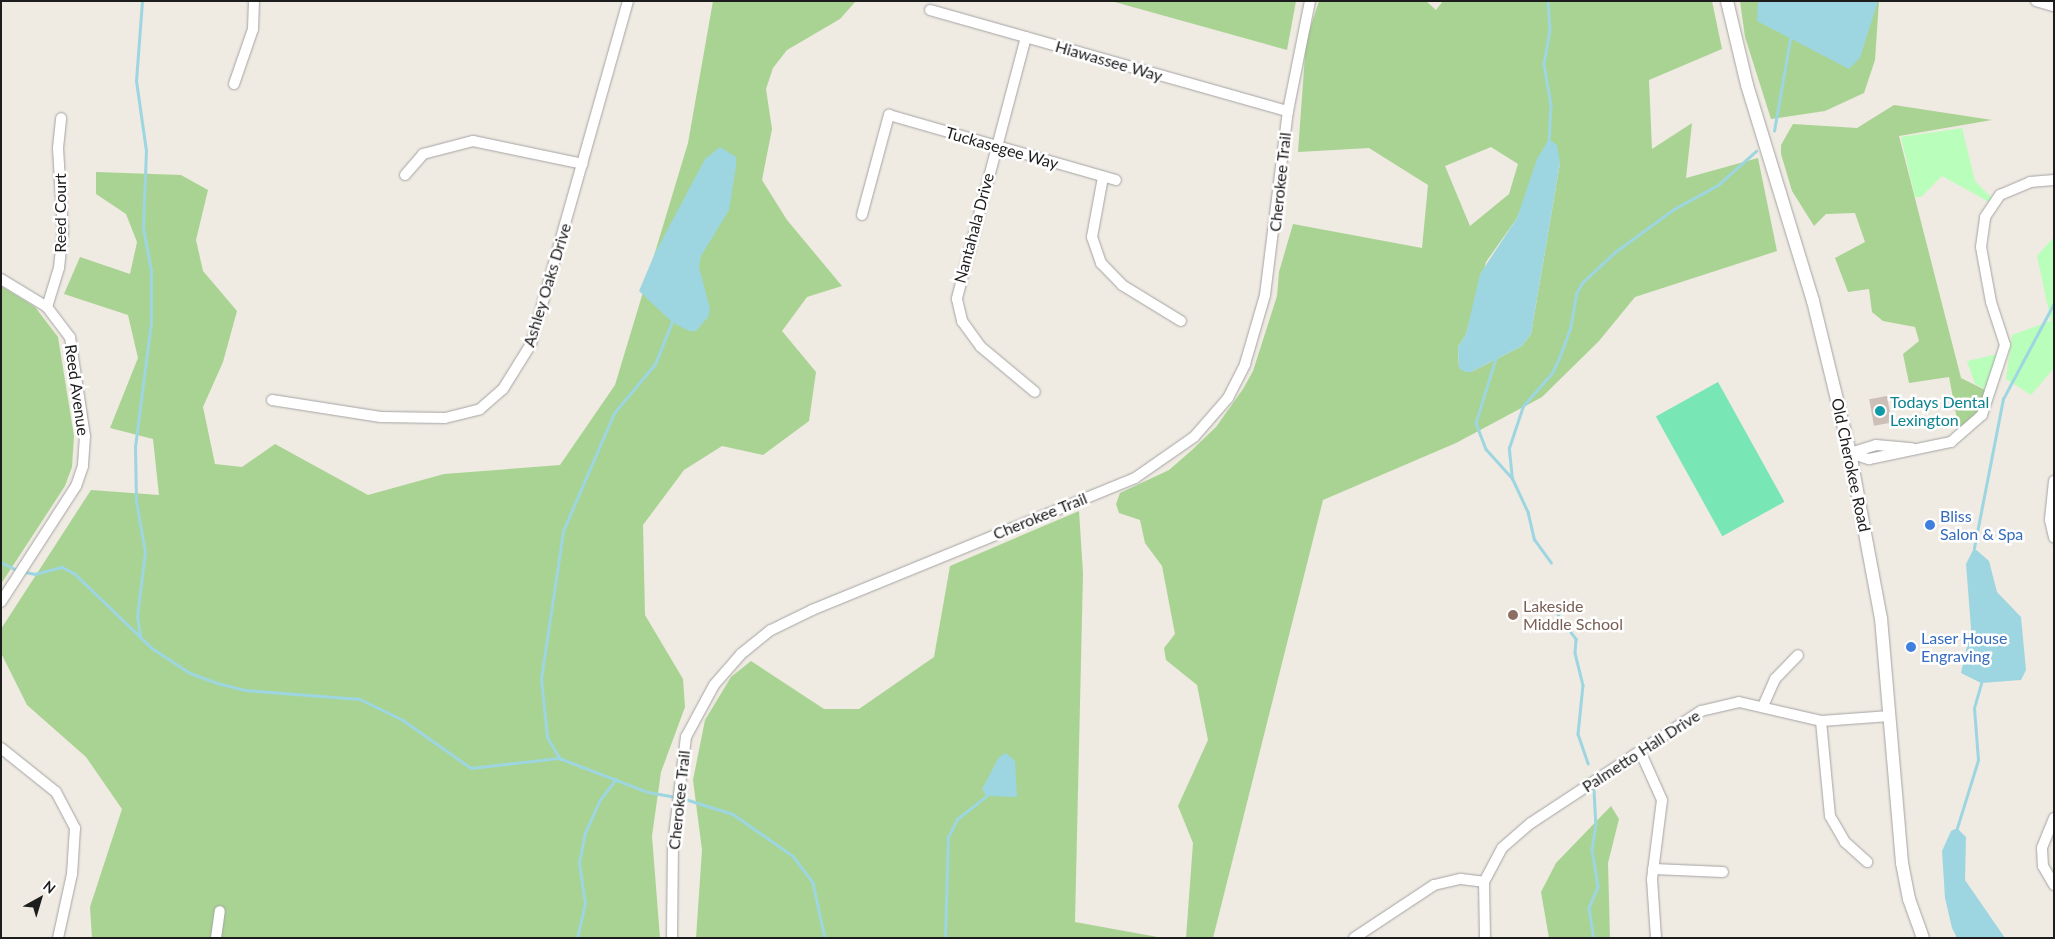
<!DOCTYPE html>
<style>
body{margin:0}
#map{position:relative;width:2055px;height:939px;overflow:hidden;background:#efeae2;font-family:Lato,sans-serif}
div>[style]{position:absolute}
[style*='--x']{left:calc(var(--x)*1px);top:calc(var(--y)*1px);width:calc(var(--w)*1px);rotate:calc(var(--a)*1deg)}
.forest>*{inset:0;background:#a9d392}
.park>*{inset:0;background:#b9febb}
.pitch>*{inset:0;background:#78e6b5;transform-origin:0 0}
.water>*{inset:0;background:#9dd6e1}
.stream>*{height:2.5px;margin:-1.25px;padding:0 1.25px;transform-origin:1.25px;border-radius:1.25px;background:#9dd6e1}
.building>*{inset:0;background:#cbbfb7;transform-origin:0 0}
.roads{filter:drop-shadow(0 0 1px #a4a4a4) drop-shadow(0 0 1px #a4a4a4)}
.minor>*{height:10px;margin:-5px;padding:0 5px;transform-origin:5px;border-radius:5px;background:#fff}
.tertiary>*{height:12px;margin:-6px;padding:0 6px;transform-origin:6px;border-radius:6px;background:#fff}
.dots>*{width:14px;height:14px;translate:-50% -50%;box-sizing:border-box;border:2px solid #fff;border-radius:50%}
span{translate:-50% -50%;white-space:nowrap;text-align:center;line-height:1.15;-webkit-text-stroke:5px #fff;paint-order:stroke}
.street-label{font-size:16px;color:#1d1d1d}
.culture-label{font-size:16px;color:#0d838f}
.left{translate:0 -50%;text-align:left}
.shop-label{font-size:16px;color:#366cbe}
.education-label{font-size:16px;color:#785e54}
.frame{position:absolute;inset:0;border:2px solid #1d1d1d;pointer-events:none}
.north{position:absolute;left:15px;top:874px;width:50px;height:50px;-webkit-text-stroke:4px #fff;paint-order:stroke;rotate:39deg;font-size:14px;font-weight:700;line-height:20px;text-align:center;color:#1d1d1d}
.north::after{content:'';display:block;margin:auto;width:18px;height:22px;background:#1d1d1d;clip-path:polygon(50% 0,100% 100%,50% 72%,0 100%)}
</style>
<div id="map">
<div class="forest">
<i style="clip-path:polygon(713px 1px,856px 1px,840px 19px,787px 50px,773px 68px,766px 89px,772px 129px,762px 180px,787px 220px,842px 286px,807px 297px,782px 331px,816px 372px,809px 421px,763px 455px,722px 446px,684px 470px,643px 525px,645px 615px,683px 679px,685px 707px,661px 772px,652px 836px,660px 938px,92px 938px,90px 907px,122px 809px,86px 757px,27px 705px,1px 653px,1px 629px,91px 490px,159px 495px,153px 439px,110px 428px,138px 358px,128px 315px,64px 294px,80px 257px,130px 274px,137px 242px,126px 214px,96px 194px,96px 172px,181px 175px,208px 190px,196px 240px,203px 271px,237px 311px,223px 362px,203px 407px,215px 464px,242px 467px,275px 444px,368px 495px,444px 474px,560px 465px,615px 385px,688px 143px)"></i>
<i style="clip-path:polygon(1111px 1px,1296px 1px,1287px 50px)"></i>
<i style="clip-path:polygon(evenodd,1319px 1px,1426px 1px,1436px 10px,1443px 1px,1712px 1px,1722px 49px,1649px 80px,1652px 149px,1692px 123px,1686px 178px,1758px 158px,1777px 251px,1635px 297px,1599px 341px,1542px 397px,1456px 443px,1323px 500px,1213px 938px,1186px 938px,1193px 843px,1178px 806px,1208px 740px,1197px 685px,1166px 660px,1164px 648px,1175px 634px,1162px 566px,1145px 543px,1140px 520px,1119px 513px,1116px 504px,1120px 493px,1169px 470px,1192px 450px,1216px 427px,1243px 389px,1253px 371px,1277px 296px,1279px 272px,1293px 224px,1422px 248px,1428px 185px,1369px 148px,1298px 152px,1306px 41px,1319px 1px,1491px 147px,1518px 164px,1509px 194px,1470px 226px,1445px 166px,1491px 147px,1319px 1px,1560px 163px,1531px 334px,1522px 346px,1471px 372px,1459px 368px,1458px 347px,1466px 334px,1486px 262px,1517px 218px,1532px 179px,1560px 163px)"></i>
<i style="clip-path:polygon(1740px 1px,1879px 1px,1875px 60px,1864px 93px,1825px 111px,1771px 119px,1745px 37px)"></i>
<i style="clip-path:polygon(1894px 105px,1992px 120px,1899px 136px,1961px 378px,1991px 393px,1960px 434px,1949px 377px,1909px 383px,1903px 354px,1919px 341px,1915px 327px,1883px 321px,1872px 312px,1869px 289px,1848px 292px,1835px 258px,1865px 242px,1855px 213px,1826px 214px,1814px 226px,1792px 191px,1781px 154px,1781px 145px,1793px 124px,1857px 128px)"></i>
<i style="clip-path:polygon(1px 286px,35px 307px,58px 337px,74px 436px,72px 467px,65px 486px,1px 584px)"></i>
<i style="clip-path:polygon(1079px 511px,1083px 573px,1075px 922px,1163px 938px,696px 938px,702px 850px,693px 780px,705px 720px,731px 677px,751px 661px,824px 709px,859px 709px,934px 657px,950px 566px)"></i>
<i style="clip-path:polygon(1611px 806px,1619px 819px,1608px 863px,1610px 938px,1549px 938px,1541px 892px,1556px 863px)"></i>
</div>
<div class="park">
<i style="clip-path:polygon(1962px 128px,1975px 181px,1992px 198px,1989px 202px,1942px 176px,1921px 197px,1915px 197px,1901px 137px)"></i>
<i style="clip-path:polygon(2054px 237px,2054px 368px,2031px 395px,2006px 379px,2012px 335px,2051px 321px,2037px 256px)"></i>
<i style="clip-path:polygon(1998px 354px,1990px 391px,1975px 384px,1967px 361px)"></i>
</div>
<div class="pitch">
<i style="left:1718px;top:382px;width:137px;height:71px;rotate:61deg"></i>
</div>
<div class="water">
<i style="clip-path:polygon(1758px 1px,1878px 1px,1860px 58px,1849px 69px,1757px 21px)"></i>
<i style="clip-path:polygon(1549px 139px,1557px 145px,1560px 163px,1531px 334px,1522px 346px,1471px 372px,1465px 372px,1459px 368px,1458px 347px,1466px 334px,1480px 274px,1517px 218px,1537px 159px)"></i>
<i style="clip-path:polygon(720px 147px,736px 157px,736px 166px,729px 210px,701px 256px,699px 267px,710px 309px,708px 317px,696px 331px,689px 331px,672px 322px,639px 291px,655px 253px,705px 159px)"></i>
<i style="clip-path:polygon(1974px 548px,1989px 561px,1997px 592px,2021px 617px,2026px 670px,2021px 680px,1981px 683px,1961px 673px,1971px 628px,1966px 564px)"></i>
<i style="clip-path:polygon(1006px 753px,1015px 761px,1017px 797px,986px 796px,982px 789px,999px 757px)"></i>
<i style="clip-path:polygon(1957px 828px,1966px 837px,1965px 880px,2005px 938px,1957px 938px,1952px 928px,1945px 898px,1942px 851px,1951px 831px)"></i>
</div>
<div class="stream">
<i style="--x:1548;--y:1;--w:29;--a:86"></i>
<i style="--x:1550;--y:30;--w:35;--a:100"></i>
<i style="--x:1544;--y:64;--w:42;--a:80.3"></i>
<i style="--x:1551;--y:105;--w:34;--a:93"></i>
<i style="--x:1774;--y:131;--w:93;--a:-80.1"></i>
<i style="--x:1496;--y:359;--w:67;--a:107.4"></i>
<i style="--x:1476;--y:423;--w:28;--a:69"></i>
<i style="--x:1486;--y:449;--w:38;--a:48"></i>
<i style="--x:1974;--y:548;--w:152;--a:-79"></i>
<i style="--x:2003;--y:399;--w:109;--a:-62"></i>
<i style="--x:1;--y:562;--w:18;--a:27"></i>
<i style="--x:1551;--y:563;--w:29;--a:-126"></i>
<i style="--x:1534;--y:540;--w:28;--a:-103"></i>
<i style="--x:1528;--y:513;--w:38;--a:-115"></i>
<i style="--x:1512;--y:479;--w:31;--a:-96"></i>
<i style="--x:1509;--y:448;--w:44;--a:-71.6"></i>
<i style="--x:1523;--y:406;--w:44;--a:-48.7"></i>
<i style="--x:1552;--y:373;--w:19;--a:-65"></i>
<i style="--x:1560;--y:356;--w:29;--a:-70"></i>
<i style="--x:1570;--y:329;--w:36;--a:-80"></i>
<i style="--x:1576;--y:294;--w:13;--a:-61"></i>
<i style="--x:1582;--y:283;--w:45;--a:-43.2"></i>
<i style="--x:1615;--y:252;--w:73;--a:-36.1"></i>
<i style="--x:1674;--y:209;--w:50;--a:-28.6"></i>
<i style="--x:1718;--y:185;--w:51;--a:-41.8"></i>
<i style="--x:25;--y:572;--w:10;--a:11"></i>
<i style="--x:35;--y:574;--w:28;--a:-15"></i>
<i style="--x:62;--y:567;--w:13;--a:27"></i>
<i style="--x:74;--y:573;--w:108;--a:43.9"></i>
<i style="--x:152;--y:648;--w:45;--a:33.3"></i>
<i style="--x:190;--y:673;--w:29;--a:20"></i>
<i style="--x:217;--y:683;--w:29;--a:14"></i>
<i style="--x:245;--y:690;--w:115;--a:4.5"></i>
<i style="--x:360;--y:699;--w:48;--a:26"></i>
<i style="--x:403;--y:720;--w:83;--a:35.2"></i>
<i style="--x:471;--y:768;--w:89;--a:-6.5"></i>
<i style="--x:559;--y:758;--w:95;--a:20.9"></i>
<i style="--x:648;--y:792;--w:28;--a:10"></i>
<i style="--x:1556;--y:605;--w:12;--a:76"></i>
<i style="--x:1559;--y:617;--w:28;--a:52"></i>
<i style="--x:1576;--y:639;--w:14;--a:94"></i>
<i style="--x:1575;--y:653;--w:33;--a:76"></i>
<i style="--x:1583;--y:685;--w:49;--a:95.8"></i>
<i style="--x:1578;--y:734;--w:31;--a:71"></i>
<i style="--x:140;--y:635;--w:18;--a:-99"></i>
<i style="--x:137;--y:617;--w:65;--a:-83"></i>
<i style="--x:145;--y:552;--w:52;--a:-100"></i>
<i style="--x:136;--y:501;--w:54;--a:-91.1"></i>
<i style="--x:135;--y:447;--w:126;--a:-82.7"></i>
<i style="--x:151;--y:322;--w:51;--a:-90"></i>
<i style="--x:151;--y:271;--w:44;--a:-100.5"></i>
<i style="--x:143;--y:228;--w:77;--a:-87.8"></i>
<i style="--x:146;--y:151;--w:71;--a:-98.1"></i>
<i style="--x:136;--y:81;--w:80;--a:-85.7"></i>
<i style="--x:559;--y:758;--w:24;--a:-120"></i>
<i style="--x:547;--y:737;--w:58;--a:-95.9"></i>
<i style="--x:541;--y:679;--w:150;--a:-81.5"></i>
<i style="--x:563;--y:531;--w:129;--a:-66.6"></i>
<i style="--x:614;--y:413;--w:64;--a:-50.1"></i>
<i style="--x:655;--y:364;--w:45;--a:-68"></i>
<i style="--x:1594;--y:790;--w:34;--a:87"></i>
<i style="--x:1596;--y:824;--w:25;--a:99"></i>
<i style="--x:1592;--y:849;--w:38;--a:81"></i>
<i style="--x:1598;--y:887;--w:23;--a:113"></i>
<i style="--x:1589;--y:908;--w:30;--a:81"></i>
<i style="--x:682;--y:798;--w:53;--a:17.4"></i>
<i style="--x:733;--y:814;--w:73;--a:35"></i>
<i style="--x:793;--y:856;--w:34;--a:53"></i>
<i style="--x:813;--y:883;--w:56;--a:77.7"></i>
<i style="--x:1957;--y:828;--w:71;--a:-72.8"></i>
<i style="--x:1978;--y:760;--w:52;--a:-94.4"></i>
<i style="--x:1974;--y:708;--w:26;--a:-74"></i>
<i style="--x:577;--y:938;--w:35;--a:-77"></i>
<i style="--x:585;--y:904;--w:41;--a:-98.3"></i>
<i style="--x:579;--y:863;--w:31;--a:-79"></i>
<i style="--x:585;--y:833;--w:36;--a:-66"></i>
<i style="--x:600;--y:800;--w:26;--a:-53"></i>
<i style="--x:945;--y:938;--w:101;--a:-88.3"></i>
<i style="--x:948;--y:837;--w:20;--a:-63"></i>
<i style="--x:957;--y:819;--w:37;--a:-38"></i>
</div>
<div class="building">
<i style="left:1887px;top:396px;width:27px;height:18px;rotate:80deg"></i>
</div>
<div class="roads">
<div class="minor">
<i style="--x:2036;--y:1;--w:19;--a:16"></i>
<i style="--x:930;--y:10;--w:372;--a:15.8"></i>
<i style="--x:1026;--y:37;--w:271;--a:104.8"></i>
<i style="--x:957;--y:299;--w:23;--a:77"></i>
<i style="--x:962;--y:321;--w:32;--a:54"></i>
<i style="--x:981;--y:347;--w:70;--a:39.8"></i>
<i style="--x:234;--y:84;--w:58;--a:-70.9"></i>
<i style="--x:253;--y:29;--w:28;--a:-88"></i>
<i style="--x:405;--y:175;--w:28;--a:-49"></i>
<i style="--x:423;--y:154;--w:52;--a:-14.6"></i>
<i style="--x:473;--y:141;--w:112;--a:11.8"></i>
<i style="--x:1103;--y:177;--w:61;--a:100.4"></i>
<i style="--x:1092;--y:237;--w:28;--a:71"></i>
<i style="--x:1101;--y:263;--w:30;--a:46"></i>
<i style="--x:1122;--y:285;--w:69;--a:31.4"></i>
<i style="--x:862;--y:215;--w:104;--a:-74.9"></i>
<i style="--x:889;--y:115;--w:236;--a:16"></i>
<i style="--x:1;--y:279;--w:54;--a:31.3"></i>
<i style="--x:47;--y:307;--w:38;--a:53"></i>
<i style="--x:70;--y:337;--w:100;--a:81.4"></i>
<i style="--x:85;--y:436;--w:30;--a:94"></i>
<i style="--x:83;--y:466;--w:21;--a:109"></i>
<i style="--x:76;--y:486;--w:138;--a:122.9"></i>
<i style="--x:47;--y:307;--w:41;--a:-72.9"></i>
<i style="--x:59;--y:268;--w:36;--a:-84"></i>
<i style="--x:63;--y:232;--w:84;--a:-93.4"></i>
<i style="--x:58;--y:148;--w:30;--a:-84"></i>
<i style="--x:272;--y:400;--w:110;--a:8.9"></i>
<i style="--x:381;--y:417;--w:64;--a:0.9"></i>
<i style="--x:445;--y:418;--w:36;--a:-14"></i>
<i style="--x:480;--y:409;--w:30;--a:-41"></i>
<i style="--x:503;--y:389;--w:53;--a:-58.1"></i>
<i style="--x:531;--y:344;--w:356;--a:-74.2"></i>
<i style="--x:1850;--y:453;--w:20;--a:18"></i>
<i style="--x:1869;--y:459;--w:84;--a:-11.7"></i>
<i style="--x:1951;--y:442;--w:41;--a:-41.1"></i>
<i style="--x:1982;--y:415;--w:74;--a:-71.8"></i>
<i style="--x:2005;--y:345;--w:45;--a:-108"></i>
<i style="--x:1991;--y:302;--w:56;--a:-100.3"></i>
<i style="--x:1981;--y:247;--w:30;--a:-82"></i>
<i style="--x:1985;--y:217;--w:27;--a:-56"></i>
<i style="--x:2000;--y:195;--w:33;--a:-23"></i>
<i style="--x:2030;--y:182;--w:24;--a:-5"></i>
<i style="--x:1850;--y:453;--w:27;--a:-17"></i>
<i style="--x:1876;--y:445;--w:36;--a:5"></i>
<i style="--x:2054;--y:481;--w:39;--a:96"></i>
<i style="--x:2050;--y:520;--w:18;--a:77"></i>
<i style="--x:1763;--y:706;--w:30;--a:-66"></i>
<i style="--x:1775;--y:679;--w:33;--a:-46"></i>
<i style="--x:1821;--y:721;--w:95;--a:84.6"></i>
<i style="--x:1830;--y:816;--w:30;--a:60"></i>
<i style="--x:1845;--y:842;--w:30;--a:42"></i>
<i style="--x:1;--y:748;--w:70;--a:38.7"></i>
<i style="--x:56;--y:792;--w:41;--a:62.2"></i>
<i style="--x:75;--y:828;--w:46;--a:93.7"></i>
<i style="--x:72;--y:874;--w:66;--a:102.3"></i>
<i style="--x:1640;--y:751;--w:54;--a:65.8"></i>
<i style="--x:1662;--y:800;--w:80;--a:97.2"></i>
<i style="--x:1652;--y:879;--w:59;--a:86.1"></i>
<i style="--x:2054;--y:818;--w:32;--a:112"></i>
<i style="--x:2042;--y:848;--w:18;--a:87"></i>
<i style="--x:2043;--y:866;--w:22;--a:60"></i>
<i style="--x:1653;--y:869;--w:70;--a:2.5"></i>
<i style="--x:216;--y:938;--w:27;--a:-82"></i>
<i style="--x:672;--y:938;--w:94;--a:-89.4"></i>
<i style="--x:673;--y:844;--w:108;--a:-83.1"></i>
<i style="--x:686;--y:737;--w:59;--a:-61.7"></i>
<i style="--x:714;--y:685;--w:41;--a:-48.9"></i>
<i style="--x:741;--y:654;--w:38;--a:-39"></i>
<i style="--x:771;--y:630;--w:46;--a:-26"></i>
<i style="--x:812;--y:610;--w:349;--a:-22.2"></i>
<i style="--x:1135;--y:478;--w:72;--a:-34.8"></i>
<i style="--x:1194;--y:437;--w:52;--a:-48.9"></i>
<i style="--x:1228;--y:398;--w:38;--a:-63"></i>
<i style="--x:1245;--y:364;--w:72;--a:-73.8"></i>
<i style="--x:1265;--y:295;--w:185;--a:-82.9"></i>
<i style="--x:1288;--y:111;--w:112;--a:-78.7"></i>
<i style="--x:1354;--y:938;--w:96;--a:-33.5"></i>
<i style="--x:1434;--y:885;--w:28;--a:-13"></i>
<i style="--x:1461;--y:879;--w:23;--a:7"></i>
<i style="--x:1485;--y:938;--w:56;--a:-91"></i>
<i style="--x:1484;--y:882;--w:38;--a:-62"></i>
<i style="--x:1502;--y:848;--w:38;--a:-41"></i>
<i style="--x:1531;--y:823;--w:204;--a:-33.4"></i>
<i style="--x:1701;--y:711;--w:39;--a:-13"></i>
<i style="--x:1739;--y:702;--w:84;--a:13"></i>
<i style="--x:1821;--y:721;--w:69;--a:-4.1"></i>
</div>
<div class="tertiary">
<i style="--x:1727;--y:1;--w:86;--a:76.6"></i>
<i style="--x:1747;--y:85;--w:226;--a:73"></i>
<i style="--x:1813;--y:301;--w:156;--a:76.3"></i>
<i style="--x:1850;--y:453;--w:168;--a:79.4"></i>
<i style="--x:1881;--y:618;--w:246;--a:85.1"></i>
<i style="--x:1902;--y:863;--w:37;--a:79"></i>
<i style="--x:1909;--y:899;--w:41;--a:70.3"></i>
</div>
</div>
<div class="dots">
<i style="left:1880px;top:411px;background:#0f9aa8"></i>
<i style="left:1930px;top:525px;background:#3f7fe0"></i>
<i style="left:1513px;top:615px;background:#8d6e63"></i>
<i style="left:1911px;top:647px;background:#3f7fe0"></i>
</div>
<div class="street-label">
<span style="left:1109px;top:61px;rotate:16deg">Hiawassee Way</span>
<span style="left:1002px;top:148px;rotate:16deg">Tuckasegee Way</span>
<span style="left:1280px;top:182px;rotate:-84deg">Cherokee Trail</span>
<span style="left:60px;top:213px;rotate:-90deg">Reed Court</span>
<span style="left:974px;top:228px;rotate:-75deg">Nantahala Drive</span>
<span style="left:547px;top:285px;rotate:-73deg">Ashley Oaks Drive</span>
<span style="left:77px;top:390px;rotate:82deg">Reed Avenue</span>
<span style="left:1851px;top:465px;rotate:78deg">Old Cherokee Road</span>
<span style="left:1040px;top:516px;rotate:-22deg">Cherokee Trail</span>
<span style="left:1641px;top:751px;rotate:-33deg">Palmetto Hall Drive</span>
<span style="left:679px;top:800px;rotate:-84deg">Cherokee Trail</span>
</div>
<div class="culture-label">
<span class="left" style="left:1890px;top:411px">Todays Dental<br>Lexington</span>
</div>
<div class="shop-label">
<span class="left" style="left:1940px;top:525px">Bliss<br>Salon &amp; Spa</span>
<span class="left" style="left:1921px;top:647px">Laser House<br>Engraving</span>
</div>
<div class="education-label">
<span class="left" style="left:1523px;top:615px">Lakeside<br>Middle School</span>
</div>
<div class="frame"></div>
<div class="north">N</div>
</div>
